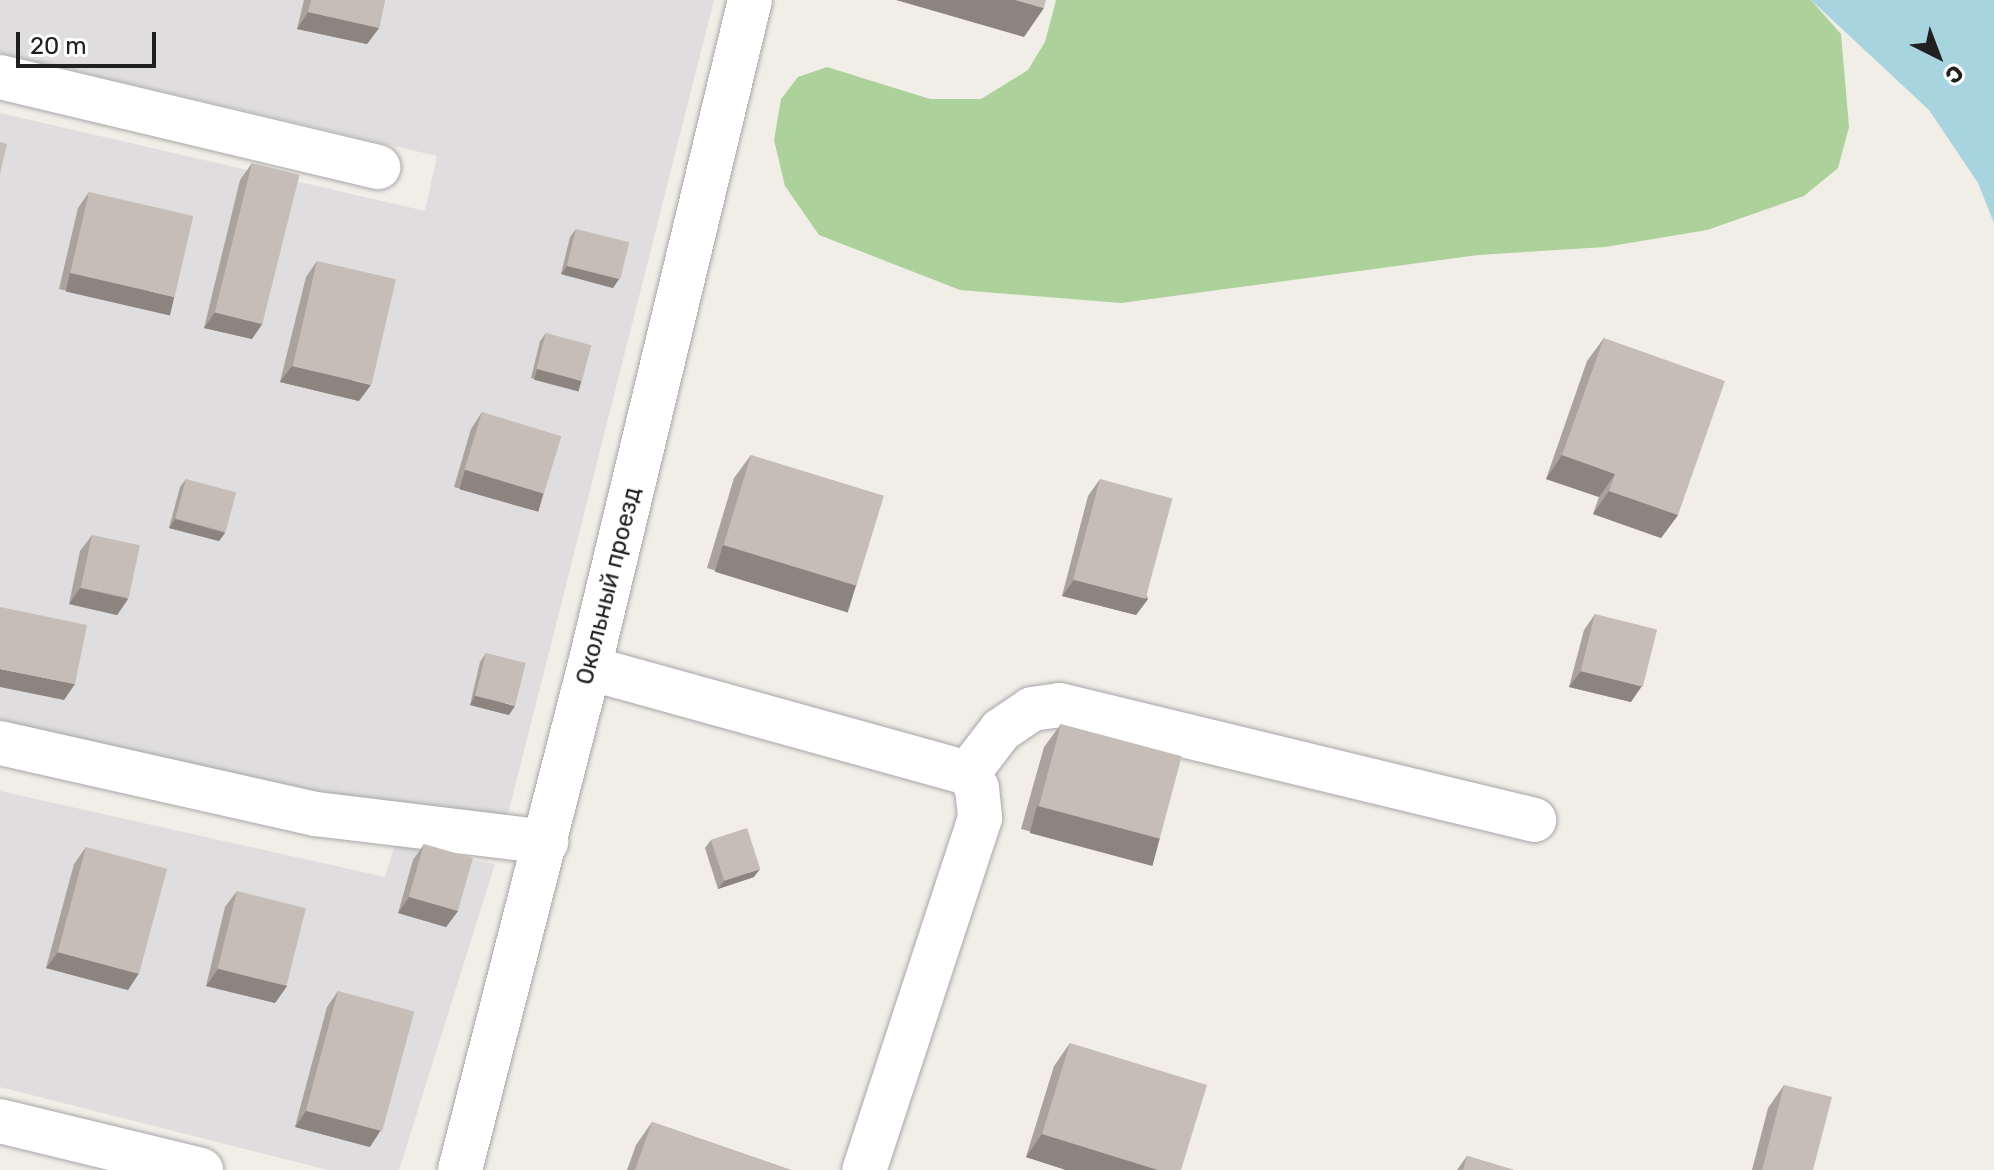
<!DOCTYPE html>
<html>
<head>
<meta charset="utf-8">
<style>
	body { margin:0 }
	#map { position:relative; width:1994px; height:1170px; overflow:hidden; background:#f1ede7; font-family:Rubik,sans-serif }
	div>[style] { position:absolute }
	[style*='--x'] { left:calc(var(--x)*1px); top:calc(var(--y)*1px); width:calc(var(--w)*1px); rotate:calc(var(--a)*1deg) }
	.residential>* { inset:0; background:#dfdddd }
	.forest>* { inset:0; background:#acd19b }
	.water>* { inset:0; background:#a7d4df }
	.roads { filter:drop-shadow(0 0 2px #a7a7a7) drop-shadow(0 0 2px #a7a7a7) }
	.minor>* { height:44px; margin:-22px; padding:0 22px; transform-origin:22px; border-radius:22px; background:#fff }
	.wall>* { inset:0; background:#aaa39d }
	.shaded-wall>* { inset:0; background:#8b847f; transform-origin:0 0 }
	.building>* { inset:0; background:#c6bdb6; transform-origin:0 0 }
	span { translate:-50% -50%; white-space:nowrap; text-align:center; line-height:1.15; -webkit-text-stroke:6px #fff; paint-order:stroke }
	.street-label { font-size:24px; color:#202020 }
	.north { position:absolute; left:1898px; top:16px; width:80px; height:80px; -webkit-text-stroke:6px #fff; paint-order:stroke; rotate:138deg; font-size:22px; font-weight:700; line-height:32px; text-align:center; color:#202020 }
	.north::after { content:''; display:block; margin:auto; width:28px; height:36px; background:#202020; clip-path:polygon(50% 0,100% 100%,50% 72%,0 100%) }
	.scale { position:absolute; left:16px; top:32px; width:140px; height:36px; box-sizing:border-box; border:4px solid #202020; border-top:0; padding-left:10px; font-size:24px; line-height:28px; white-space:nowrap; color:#202020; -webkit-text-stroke:6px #fff; paint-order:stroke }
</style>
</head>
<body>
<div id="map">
	<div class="residential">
		<div style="clip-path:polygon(0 0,714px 0,506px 822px,293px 790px,0 723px,0 113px,425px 211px,437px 156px,0 53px)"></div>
		<div style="clip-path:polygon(0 791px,385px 877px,395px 845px,495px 864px,399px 1170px,328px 1170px,0 1087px)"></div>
	</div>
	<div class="forest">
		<div style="clip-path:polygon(1056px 0,1811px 0,1841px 34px,1849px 127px,1838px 168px,1804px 196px,1707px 230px,1605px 247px,1478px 255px,1121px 303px,960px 290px,819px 235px,785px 186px,774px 140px,781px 99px,798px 77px,827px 67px,930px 99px,981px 99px,1028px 70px,1045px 42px)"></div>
	</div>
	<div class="water">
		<div style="clip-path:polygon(1811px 0,1994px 0,1994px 223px,1978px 183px,1929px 110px)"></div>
	</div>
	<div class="roads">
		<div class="minor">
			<div style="--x:0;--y:77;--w:389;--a:13.4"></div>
			<div style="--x:589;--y:668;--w:393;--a:15.5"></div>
			<div style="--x:968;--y:773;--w:17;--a:59"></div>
			<div style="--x:977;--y:788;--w:30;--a:84"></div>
			<div style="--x:980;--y:818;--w:371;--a:108.2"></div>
			<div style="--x:0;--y:743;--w:324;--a:12.7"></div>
			<div style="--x:316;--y:814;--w:232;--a:6.9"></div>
			<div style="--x:968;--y:773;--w:54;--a:-52.5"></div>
			<div style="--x:1001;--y:730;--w:37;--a:-34"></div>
			<div style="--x:1032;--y:709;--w:27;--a:-8"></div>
			<div style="--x:1059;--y:705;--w:489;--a:13.6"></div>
			<div style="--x:0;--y:1121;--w:207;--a:13.7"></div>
			<div style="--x:460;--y:1170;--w:518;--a:-75.59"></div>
			<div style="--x:589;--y:668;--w:687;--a:-76.45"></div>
		</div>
	</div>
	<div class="wall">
		<div style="clip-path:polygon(304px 0,385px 0,379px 28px,367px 44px,297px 29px)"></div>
		<div style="clip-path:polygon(252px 163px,252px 339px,204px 328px,240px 180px)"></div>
		<div style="clip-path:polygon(89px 192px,163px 313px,59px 289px,78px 208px)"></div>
		<div style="clip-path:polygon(576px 229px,619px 279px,613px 288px,561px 274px,570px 237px)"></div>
		<div style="clip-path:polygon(317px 261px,359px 401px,280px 382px,306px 277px)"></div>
		<div style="clip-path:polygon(546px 333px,581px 381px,575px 390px,531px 378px,540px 341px)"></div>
		<div style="clip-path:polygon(1604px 338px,1678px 515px,1661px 538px,1593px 514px,1599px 497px,1546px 479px,1587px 361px)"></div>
		<div style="clip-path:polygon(482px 412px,533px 510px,454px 487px,471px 429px)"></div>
		<div style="clip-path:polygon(751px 455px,856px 586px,840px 609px,707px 568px,734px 478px)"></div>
		<div style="clip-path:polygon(186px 479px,225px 533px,219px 541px,169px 528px,180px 487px)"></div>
		<div style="clip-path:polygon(1100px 479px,1148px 599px,1136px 615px,1062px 596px,1088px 496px)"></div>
		<div style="clip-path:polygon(92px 535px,128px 599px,117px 615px,69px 604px,80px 551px)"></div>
		<div style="clip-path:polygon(1595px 614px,1631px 702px,1569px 687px,1584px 630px)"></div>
		<div style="clip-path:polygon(486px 653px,509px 715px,470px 705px,480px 662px)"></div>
		<div style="clip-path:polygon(1061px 724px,1160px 839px,1144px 862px,1021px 829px,1044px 747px)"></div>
		<div style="clip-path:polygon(711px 840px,754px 877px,718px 889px,705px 848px)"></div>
		<div style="clip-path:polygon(424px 844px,458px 911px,446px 927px,398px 913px,413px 860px)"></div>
		<div style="clip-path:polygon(86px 847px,139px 973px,128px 990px,46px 968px,74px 864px)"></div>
		<div style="clip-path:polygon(237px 891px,287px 986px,275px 1003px,206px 986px,225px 907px)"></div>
		<div style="clip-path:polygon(338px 991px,370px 1147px,295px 1127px,327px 1007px)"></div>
		<div style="clip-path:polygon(1070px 1043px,1181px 1170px,1066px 1170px,1026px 1157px,1054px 1066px)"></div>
		<div style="clip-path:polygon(1784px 1085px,1813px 1170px,1752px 1170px,1768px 1108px)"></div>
		<div style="clip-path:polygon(652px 1122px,791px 1170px,627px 1170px,636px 1145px)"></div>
		<div style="clip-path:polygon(1467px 1156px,1514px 1170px,1457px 1170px)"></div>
	</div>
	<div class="shaded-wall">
		<div style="clip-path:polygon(896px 0,1016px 0,1044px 8px,1024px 37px)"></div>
		<div style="clip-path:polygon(308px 12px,379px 28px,367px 44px,297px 29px)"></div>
		<div style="clip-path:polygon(567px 266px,619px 279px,613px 288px,561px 274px)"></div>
		<div style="left:70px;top:273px;width:107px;height:19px;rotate:13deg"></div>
		<div style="clip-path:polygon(215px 312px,263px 323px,252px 339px,204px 328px)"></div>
		<div style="clip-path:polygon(292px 366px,371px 385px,359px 401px,280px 382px)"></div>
		<div style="left:537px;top:369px;width:46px;height:11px;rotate:15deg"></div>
		<div style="clip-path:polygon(1562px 455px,1615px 474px,1599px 497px,1546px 479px)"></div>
		<div style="left:465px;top:470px;width:82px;height:20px;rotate:16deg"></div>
		<div style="clip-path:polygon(1609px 491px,1678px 515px,1661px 538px,1593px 514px)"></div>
		<div style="clip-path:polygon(175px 519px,225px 533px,219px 541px,169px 528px)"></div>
		<div style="left:723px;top:545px;width:139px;height:28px;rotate:17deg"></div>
		<div style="clip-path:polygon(1074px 580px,1148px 599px,1136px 615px,1062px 596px)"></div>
		<div style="clip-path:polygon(80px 588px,128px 599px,117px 615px,69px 604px)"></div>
		<div style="clip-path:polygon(0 669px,75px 684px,64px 700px,0 687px)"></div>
		<div style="clip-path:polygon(1581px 671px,1642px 686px,1631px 702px,1569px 687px)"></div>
		<div style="clip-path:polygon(475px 696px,515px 706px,509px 715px,470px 705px)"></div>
		<div style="left:1037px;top:806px;width:127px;height:28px;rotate:15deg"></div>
		<div style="clip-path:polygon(760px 869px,754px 877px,718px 889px,724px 881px)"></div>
		<div style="clip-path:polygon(409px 897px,458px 911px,446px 927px,398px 913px)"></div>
		<div style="clip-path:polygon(58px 952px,139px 973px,128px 990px,46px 968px)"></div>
		<div style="clip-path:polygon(218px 969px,287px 986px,275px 1003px,206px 986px)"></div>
		<div style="clip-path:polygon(306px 1111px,381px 1130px,370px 1147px,295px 1127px)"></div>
		<div style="clip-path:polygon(1042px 1134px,1158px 1170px,1066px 1170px,1026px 1157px)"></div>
	</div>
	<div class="building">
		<div style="clip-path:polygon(311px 0,385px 0,379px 28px,308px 12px)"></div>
		<div style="clip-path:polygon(1016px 0,1046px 0,1044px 8px)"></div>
		<div style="clip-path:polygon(0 142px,7px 144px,0 174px)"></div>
		<div style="left:252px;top:163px;width:49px;height:154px;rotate:14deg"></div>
		<div style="left:89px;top:192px;width:107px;height:83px;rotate:13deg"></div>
		<div style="left:576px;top:229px;width:55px;height:38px;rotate:14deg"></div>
		<div style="left:317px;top:261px;width:81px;height:108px;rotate:13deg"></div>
		<div style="left:546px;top:333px;width:47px;height:37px;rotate:15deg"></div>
		<div style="clip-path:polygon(1604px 338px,1725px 381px,1678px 515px,1609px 491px,1615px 474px,1562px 455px)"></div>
		<div style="left:482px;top:412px;width:83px;height:60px;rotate:17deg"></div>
		<div style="left:751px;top:455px;width:139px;height:94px;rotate:17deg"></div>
		<div style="left:186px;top:479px;width:52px;height:41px;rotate:15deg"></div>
		<div style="left:1100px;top:479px;width:75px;height:104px;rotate:15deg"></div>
		<div style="left:92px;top:535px;width:49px;height:54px;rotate:12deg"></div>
		<div style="clip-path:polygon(0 607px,87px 625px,75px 684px,0 669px)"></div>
		<div style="left:1595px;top:614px;width:64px;height:59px;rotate:14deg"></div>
		<div style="left:486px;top:653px;width:41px;height:44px;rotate:14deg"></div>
		<div style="left:1061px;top:724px;width:125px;height:85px;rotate:15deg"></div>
		<div style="left:747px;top:828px;width:43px;height:38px;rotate:72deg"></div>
		<div style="left:424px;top:844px;width:51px;height:55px;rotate:16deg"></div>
		<div style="left:86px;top:847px;width:84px;height:109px;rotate:15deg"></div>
		<div style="left:237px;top:891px;width:71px;height:80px;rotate:14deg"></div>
		<div style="left:338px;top:991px;width:79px;height:124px;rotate:15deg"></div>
		<div style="clip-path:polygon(1070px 1043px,1207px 1085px,1181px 1170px,1158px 1170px,1042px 1134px)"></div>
		<div style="clip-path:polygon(1784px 1085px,1832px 1097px,1813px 1170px,1762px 1170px)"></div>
		<div style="clip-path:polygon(652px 1122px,791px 1170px,635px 1170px)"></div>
		<div style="clip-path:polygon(1467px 1156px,1514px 1170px,1463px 1170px)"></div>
	</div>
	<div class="street-label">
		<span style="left:609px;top:586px;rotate:-76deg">Окольный проезд</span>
	</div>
	<div class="north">С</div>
	<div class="scale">20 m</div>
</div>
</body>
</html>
